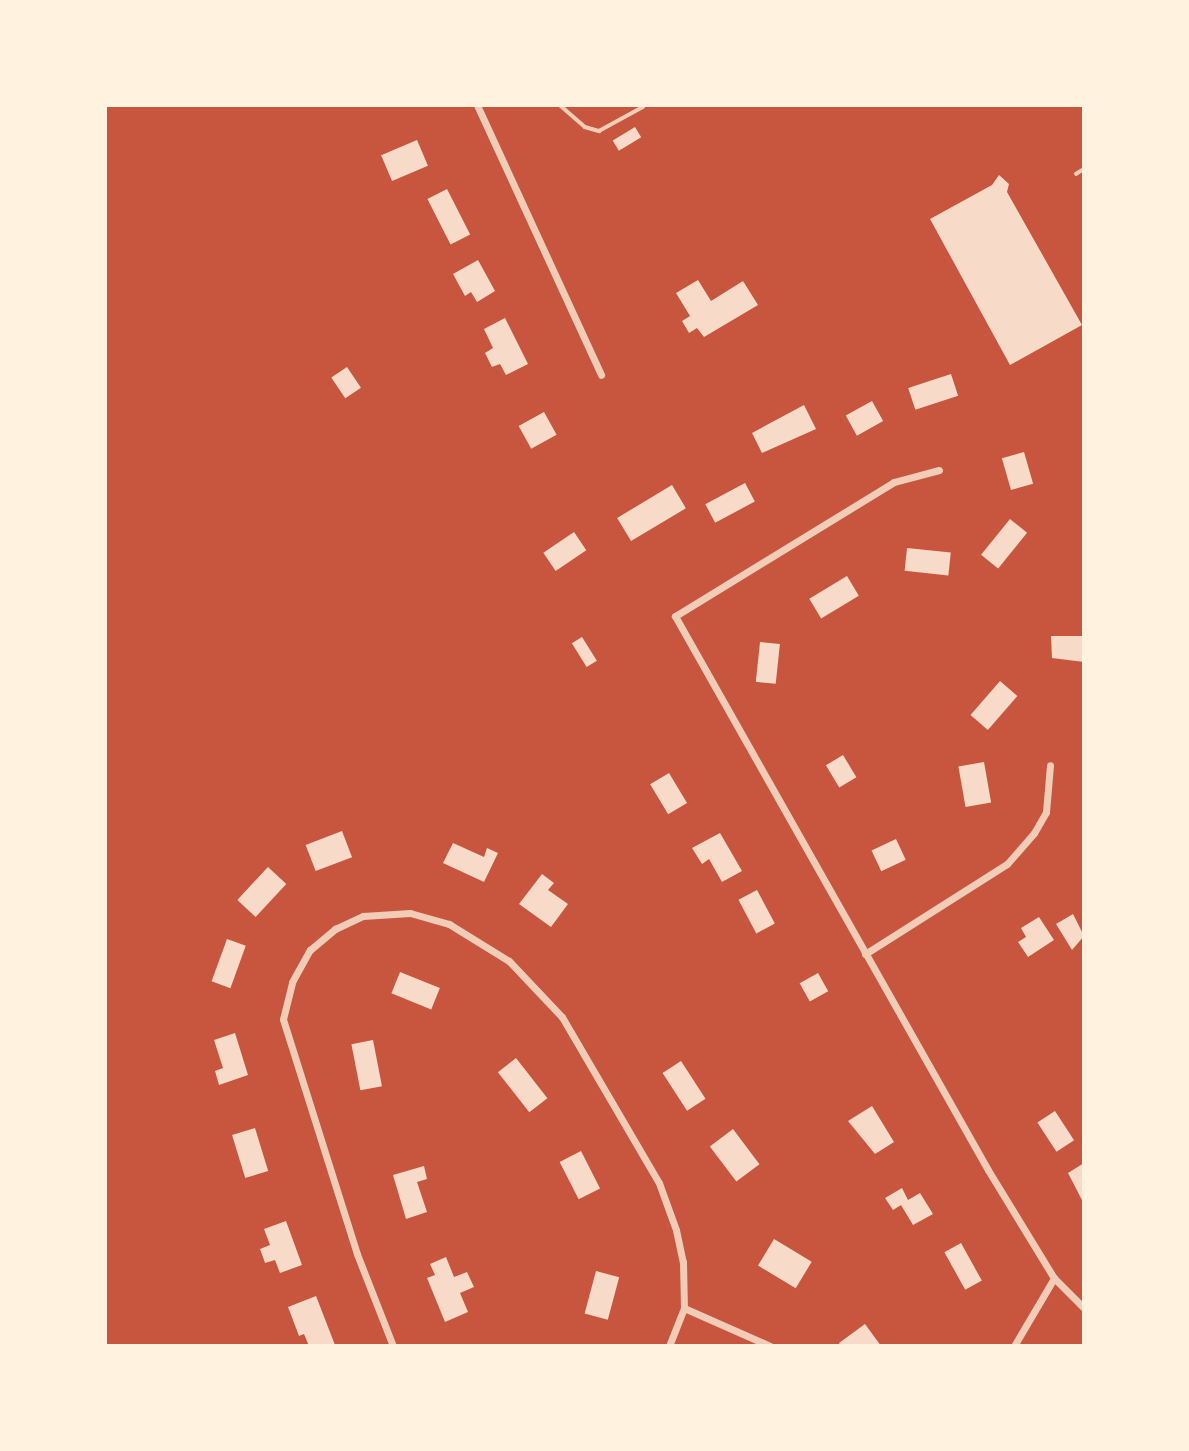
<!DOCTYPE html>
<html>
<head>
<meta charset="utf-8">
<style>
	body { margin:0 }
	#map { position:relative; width:1189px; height:1451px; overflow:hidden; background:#c8553d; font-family:"Nunito Sans",sans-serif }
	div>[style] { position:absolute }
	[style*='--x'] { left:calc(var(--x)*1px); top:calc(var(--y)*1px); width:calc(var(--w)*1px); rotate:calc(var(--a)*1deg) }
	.building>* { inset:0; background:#f7dbc8; transform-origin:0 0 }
	.service>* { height:3.5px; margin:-1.75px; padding:0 1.75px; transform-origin:1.75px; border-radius:1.75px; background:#f1ccb7 }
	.minor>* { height:7px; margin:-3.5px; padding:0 3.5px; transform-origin:3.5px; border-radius:3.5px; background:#f1ccb7 }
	span { translate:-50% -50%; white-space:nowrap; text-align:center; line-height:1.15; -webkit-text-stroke:6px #fff3e0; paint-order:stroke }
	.frame { position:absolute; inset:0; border:107px solid #fff3e0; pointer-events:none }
</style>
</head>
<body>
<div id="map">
	<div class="building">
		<div style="left:635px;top:127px;width:12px;height:26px;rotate:59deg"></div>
		<div style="left:417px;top:140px;width:28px;height:39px;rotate:67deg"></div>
		<div style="clip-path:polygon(999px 175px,1009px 184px,1007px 192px,1082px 325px,1010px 365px,930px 219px,992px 185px)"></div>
		<div style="left:447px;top:189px;width:51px;height:22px;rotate:63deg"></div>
		<div style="clip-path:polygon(478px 260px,495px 291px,477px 302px,471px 292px,465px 296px,453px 274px)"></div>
		<div style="clip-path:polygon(698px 280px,711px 301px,743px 281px,758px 305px,704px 337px,697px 328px,689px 333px,682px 321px,690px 316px,676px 293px)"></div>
		<div style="clip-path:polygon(505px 318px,528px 364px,506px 375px,500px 364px,492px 367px,485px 353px,493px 348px,484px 329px)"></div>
		<div style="left:347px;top:367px;width:25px;height:19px;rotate:56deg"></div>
		<div style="left:951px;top:374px;width:23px;height:45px;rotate:72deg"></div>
		<div style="left:872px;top:401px;width:23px;height:30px;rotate:61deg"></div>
		<div style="clip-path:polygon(804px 405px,816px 429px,762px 453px,752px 433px)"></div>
		<div style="left:544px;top:412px;width:26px;height:29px;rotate:61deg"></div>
		<div style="left:1024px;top:452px;width:33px;height:23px;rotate:74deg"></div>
		<div style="left:745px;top:483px;width:21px;height:45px;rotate:62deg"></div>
		<div style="left:672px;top:485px;width:27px;height:64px;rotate:59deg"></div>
		<div style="left:1010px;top:519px;width:22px;height:46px;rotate:39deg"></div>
		<div style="left:574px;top:532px;width:22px;height:37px;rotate:56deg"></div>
		<div style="left:907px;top:548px;width:44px;height:23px;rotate:6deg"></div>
		<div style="left:847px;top:576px;width:23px;height:44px;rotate:59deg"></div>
		<div style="clip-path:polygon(1051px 636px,1084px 636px,1084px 662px,1052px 658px)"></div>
		<div style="left:582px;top:637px;width:28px;height:12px;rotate:58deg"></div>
		<div style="left:760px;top:642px;width:20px;height:40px;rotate:6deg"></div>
		<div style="left:1000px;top:681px;width:23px;height:45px;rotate:41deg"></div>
		<div style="left:843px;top:755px;width:26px;height:20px;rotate:59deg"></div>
		<div style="left:984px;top:762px;width:41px;height:26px;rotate:80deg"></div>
		<div style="left:669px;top:773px;width:35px;height:22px;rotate:59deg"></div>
		<div style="left:342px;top:831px;width:28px;height:39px;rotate:69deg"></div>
		<div style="clip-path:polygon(720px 833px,742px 871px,722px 882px,709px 859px,702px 864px,692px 848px)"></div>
		<div style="left:896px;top:839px;width:23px;height:27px;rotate:65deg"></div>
		<div style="clip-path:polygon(453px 843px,484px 857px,487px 848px,498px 853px,484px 882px,443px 863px)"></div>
		<div style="left:268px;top:867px;width:25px;height:45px;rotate:43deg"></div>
		<div style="clip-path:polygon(542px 874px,554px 883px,548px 890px,568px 904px,551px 927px,519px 904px)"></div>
		<div style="left:757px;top:890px;width:38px;height:21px;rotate:62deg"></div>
		<div style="clip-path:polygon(1073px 914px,1084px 936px,1072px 950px,1056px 924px)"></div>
		<div style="clip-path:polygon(1039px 917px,1054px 940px,1028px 957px,1018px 942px,1026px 937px,1021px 928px)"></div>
		<div style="left:227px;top:939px;width:20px;height:45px;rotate:20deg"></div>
		<div style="left:400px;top:972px;width:43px;height:23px;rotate:22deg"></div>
		<div style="left:818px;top:973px;width:21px;height:21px;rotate:61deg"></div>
		<div style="clip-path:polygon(235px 1033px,248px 1075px,219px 1085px,215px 1071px,223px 1068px,214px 1040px)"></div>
		<div style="left:373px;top:1040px;width:47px;height:22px;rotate:79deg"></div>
		<div style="left:516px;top:1058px;width:51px;height:23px;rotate:52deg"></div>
		<div style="left:681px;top:1061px;width:45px;height:22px;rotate:57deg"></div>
		<div style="clip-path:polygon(872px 1106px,894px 1142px,875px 1154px,848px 1121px)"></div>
		<div style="left:1055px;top:1111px;width:35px;height:21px;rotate:57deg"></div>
		<div style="left:255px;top:1128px;width:45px;height:24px;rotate:73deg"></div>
		<div style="left:733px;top:1129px;width:44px;height:29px;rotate:53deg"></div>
		<div style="left:581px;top:1151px;width:42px;height:24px;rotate:63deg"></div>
		<div style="clip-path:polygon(1084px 1163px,1084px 1204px,1068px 1173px)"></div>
		<div style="clip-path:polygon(424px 1166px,427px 1179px,417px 1182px,427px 1212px,406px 1219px,393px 1175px)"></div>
		<div style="clip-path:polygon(902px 1188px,908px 1200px,920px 1193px,933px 1214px,913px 1225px,901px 1205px,893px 1210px,885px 1198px)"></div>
		<div style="clip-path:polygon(286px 1221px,302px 1265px,280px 1273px,275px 1260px,265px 1263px,260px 1249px,270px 1245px,264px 1229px)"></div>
		<div style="left:774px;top:1239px;width:44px;height:31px;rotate:31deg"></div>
		<div style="left:961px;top:1243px;width:43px;height:19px;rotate:61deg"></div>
		<div style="clip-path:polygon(446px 1257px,454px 1277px,467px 1272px,474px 1287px,460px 1293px,468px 1312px,445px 1322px,427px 1278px,435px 1275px,430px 1264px)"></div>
		<div style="left:596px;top:1271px;width:24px;height:44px;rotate:15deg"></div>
		<div style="clip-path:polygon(316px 1296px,335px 1345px,332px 1346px,309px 1346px,304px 1334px,299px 1336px,288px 1307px)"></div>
		<div style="clip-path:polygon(865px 1324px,881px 1346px,841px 1346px,839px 1343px)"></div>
	</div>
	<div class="service">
		<div style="--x:560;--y:105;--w:33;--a:41"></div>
		<div style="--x:585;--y:127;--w:15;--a:16"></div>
		<div style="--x:599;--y:131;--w:50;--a:-28.6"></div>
		<div style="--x:1076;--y:174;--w:9;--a:-32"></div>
	</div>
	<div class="minor">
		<div style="--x:477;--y:105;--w:297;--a:65.3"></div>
		<div style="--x:939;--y:470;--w:47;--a:165.1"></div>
		<div style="--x:894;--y:482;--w:257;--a:148.5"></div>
		<div style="--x:675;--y:616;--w:636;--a:60.53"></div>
		<div style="--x:988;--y:1170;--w:127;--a:58.6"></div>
		<div style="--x:1054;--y:1278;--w:42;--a:45"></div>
		<div style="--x:865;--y:954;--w:168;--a:-32.4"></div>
		<div style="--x:1007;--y:864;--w:41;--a:-48.9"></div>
		<div style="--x:1034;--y:833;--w:24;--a:-60"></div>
		<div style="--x:1046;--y:812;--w:47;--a:-85.1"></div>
		<div style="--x:684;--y:1308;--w:94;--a:23.8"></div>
		<div style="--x:393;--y:1346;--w:99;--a:-111.4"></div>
		<div style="--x:357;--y:1254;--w:246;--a:-107.5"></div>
		<div style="--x:283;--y:1019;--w:38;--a:-76"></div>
		<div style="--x:292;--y:982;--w:37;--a:-61"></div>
		<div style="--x:310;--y:950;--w:33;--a:-40"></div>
		<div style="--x:335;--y:929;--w:31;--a:-25"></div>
		<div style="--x:363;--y:916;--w:47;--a:-3.7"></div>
		<div style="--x:410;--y:913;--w:41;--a:15.8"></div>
		<div style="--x:449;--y:924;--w:70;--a:31.7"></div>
		<div style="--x:509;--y:961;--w:77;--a:46.6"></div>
		<div style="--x:562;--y:1017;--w:192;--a:59.7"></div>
		<div style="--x:659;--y:1183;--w:50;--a:70.1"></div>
		<div style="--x:676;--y:1230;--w:33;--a:78"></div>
		<div style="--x:683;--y:1262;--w:46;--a:88.8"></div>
		<div style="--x:684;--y:1308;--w:41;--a:111.5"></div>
		<div style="--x:1014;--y:1346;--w:79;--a:-59.5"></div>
	</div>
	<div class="frame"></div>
</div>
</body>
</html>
